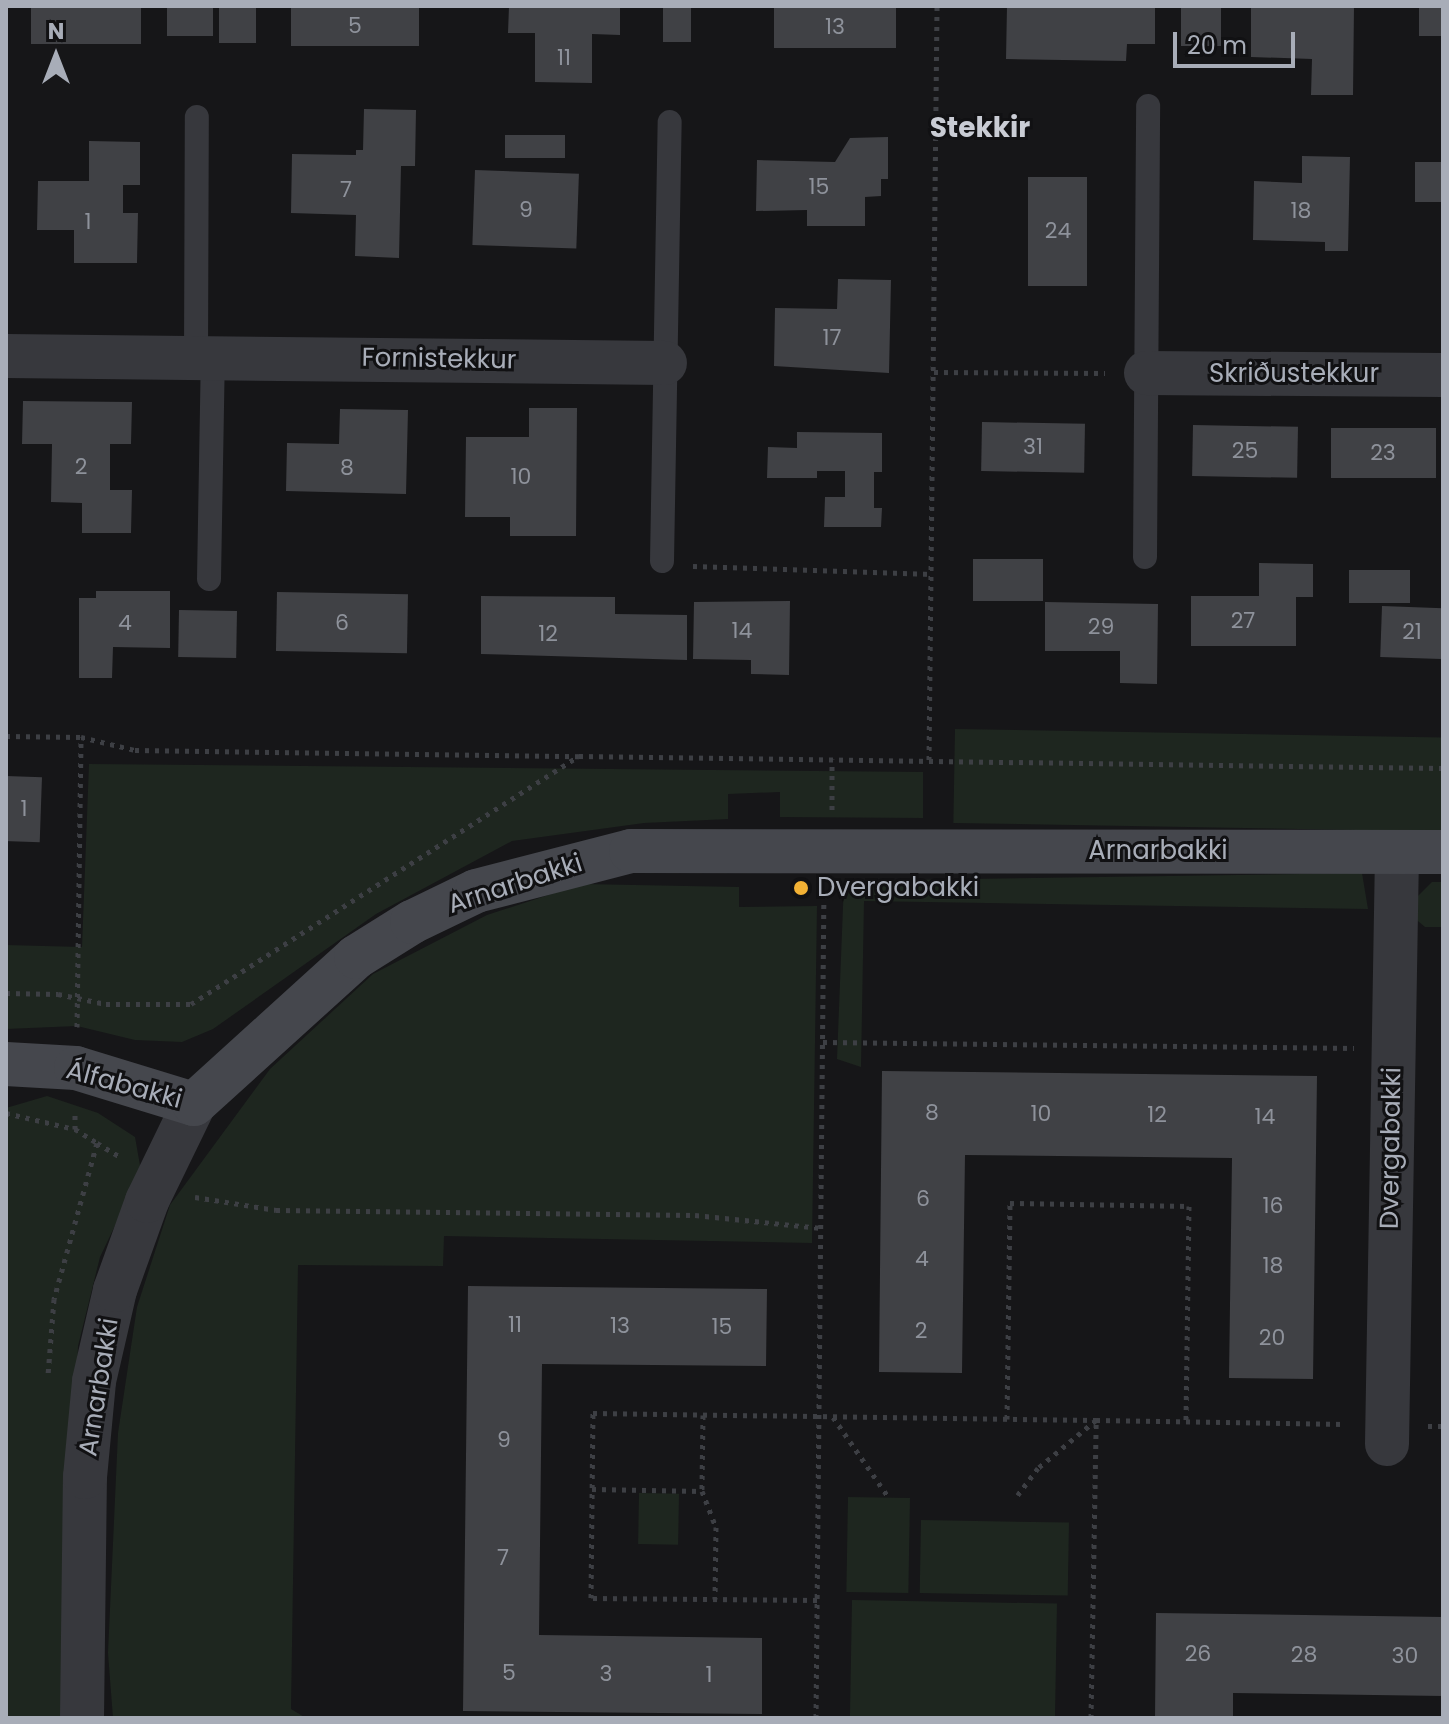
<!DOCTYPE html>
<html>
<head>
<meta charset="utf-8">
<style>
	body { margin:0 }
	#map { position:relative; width:1449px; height:1724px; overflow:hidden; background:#161618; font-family:Poppins,sans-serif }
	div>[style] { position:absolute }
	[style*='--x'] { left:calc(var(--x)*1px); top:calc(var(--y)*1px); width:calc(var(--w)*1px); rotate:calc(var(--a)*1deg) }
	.green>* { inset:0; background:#1e261f; transform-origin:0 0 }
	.building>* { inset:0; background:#404145; transform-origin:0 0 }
	.path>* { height:5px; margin-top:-2.5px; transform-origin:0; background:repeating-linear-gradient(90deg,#3d3f44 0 4px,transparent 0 10px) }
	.lane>* { height:24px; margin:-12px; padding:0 12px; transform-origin:12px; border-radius:12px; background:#37383d }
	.street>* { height:44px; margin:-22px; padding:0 22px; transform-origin:22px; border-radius:22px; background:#37383d }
	.secondary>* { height:44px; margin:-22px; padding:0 22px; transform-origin:22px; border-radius:22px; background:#45474d }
	.dots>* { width:22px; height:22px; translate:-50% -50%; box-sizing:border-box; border:4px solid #111113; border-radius:50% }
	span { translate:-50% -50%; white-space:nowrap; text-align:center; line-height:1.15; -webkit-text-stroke:6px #111113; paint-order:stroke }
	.number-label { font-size:22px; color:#8e929b }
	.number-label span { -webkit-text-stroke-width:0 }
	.street-label { font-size:26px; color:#a8adb8 }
	.poi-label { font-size:26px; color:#a8adb8 }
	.left { translate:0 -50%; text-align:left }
	.neighbourhood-label { font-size:28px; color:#c9ccd4; font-weight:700 }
	.frame { position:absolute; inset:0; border:8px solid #a8adb8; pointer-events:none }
	.north { position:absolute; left:16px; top:16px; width:80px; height:80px; -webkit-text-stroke:6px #111113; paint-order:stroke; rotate:0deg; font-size:22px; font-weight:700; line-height:32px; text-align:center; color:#a8adb8 }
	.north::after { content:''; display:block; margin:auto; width:28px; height:36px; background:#a8adb8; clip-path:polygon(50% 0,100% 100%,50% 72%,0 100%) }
	.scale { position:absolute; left:1173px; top:32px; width:122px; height:36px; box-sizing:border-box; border:4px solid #a8adb8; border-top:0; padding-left:10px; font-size:24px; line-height:28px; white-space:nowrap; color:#a8adb8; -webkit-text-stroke:6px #111113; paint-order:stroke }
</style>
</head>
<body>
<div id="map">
	<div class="green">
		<div style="left:955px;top:729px;width:488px;height:94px;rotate:1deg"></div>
		<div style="clip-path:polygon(89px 764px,923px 772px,923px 818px,780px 817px,780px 792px,728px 794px,728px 819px,644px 823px,512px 841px,376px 914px,213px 1029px,182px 1042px,135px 1040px,77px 1026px,6px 1029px,6px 945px,82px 947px)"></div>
		<div style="clip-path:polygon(1362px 873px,1368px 909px,864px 901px,861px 1067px,837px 1059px,844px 881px)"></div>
		<div style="clip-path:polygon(1432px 882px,1443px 882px,1441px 927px,1425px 927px,1412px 916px,1416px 898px)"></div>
		<div style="clip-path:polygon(582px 884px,739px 887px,739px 907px,817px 906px,812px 1243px,444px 1236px,443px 1266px,298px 1265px,291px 1709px,306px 1718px,113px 1718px,108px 1653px,118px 1433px,137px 1307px,170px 1205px,270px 1069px,373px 974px,487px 915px)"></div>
		<div style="clip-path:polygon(47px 1096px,98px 1113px,135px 1137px,141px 1171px,100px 1257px,78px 1346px,64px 1718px,6px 1718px,6px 1108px)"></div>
		<div style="left:639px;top:1493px;width:40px;height:51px;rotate:1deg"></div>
		<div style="left:848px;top:1497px;width:62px;height:95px;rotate:1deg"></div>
		<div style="left:921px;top:1520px;width:148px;height:73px;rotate:1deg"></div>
		<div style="left:852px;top:1600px;width:205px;height:118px;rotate:1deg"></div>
	</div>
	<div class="building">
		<div style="left:31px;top:6px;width:110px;height:38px"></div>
		<div style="left:167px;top:6px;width:46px;height:30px"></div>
		<div style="left:219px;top:6px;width:37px;height:37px"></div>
		<div style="left:291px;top:6px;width:128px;height:40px"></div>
		<div style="clip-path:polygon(509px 6px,620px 6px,620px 35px,592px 34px,592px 83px,535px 82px,535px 33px,508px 33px)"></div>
		<div style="left:663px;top:6px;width:28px;height:36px"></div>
		<div style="left:774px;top:6px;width:122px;height:42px"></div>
		<div style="clip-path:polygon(1007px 6px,1155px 6px,1155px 44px,1127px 44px,1126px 61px,1006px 59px)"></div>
		<div style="left:1181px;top:6px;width:40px;height:40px"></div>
		<div style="clip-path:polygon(1251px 6px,1354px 6px,1353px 95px,1311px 95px,1312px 59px,1251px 57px)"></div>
		<div style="left:1419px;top:6px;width:24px;height:30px"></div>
		<div style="clip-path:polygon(364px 109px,416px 110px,415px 166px,401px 166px,399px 258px,355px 256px,356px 215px,291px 213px,292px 154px,356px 155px,356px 150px,363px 150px)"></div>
		<div style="left:505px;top:135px;width:60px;height:23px"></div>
		<div style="clip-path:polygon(888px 137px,888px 179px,881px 179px,881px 196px,865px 197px,865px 226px,807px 226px,807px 210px,756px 211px,757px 160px,835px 162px,850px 138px)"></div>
		<div style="clip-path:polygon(89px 141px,140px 142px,140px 185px,123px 185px,123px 213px,138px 213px,137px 263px,74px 263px,74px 230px,37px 230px,38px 181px,89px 181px)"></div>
		<div style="clip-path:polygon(1302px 156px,1350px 157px,1348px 251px,1325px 251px,1325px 242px,1253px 240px,1254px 181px,1302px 183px)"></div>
		<div style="left:1415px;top:162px;width:28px;height:40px"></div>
		<div style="left:475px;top:170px;width:104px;height:75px;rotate:2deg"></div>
		<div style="left:1028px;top:177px;width:59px;height:109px"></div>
		<div style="clip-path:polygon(838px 279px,891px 280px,889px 373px,774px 366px,775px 308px,837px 309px)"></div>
		<div style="clip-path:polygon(23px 401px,132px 402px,131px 444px,110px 444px,110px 490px,132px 490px,131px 533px,82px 533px,82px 503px,51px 502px,52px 444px,22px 444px)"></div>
		<div style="clip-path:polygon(529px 408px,577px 408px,576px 536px,510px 536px,510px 517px,465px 517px,466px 437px,529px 437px)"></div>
		<div style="clip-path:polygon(340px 409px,408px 410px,406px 494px,286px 491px,287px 443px,339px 444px)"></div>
		<div style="left:982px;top:422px;width:103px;height:49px;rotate:1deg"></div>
		<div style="left:1193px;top:425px;width:105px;height:51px;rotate:1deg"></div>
		<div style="left:1331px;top:428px;width:105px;height:50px"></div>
		<div style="clip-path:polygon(797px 432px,882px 433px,882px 472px,874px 472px,874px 508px,882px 508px,881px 527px,824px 527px,825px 497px,845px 497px,845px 471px,817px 471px,817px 478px,767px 478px,768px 447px,797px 448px)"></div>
		<div style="left:973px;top:559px;width:70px;height:42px"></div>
		<div style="clip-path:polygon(1259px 563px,1313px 564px,1313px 597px,1296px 597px,1296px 646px,1191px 646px,1191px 596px,1259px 596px)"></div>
		<div style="left:1349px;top:570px;width:61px;height:33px"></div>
		<div style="clip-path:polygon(96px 591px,170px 591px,170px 648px,113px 647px,112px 678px,79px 678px,79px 598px,96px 598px)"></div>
		<div style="left:277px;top:592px;width:131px;height:59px;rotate:1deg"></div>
		<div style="clip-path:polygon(481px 596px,615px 597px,615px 614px,687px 615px,687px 660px,481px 654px)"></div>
		<div style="clip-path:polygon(790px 601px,789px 675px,751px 674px,751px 660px,693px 659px,694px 602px)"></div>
		<div style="clip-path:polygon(1045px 602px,1158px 604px,1157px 684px,1120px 683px,1120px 651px,1045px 651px)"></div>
		<div style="left:1382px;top:606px;width:61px;height:51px;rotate:2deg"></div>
		<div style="left:179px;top:610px;width:58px;height:47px;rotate:1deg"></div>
		<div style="left:6px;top:776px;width:36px;height:65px;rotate:2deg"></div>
		<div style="clip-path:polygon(882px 1071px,1317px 1076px,1313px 1379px,1229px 1378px,1232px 1158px,965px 1155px,962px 1373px,879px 1372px)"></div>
		<div style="clip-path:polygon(468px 1286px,767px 1289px,766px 1366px,542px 1364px,539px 1635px,762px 1638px,762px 1714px,463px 1711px)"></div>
		<div style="clip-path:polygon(1156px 1613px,1443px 1617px,1443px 1696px,1233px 1693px,1233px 1718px,1155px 1718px)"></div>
	</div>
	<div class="path">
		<div style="--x:934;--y:372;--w:171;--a:0.3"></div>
		<div style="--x:693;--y:566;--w:239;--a:1.9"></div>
		<div style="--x:6;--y:736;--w:75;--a:0.8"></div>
		<div style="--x:81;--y:737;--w:56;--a:13.5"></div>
		<div style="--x:135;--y:750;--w:444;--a:0.8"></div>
		<div style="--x:929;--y:760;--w:754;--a:-89.39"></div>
		<div style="--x:832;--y:810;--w:51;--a:-90"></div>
		<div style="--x:6;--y:993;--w:52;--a:1.1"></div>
		<div style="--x:58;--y:994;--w:49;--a:11.8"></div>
		<div style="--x:106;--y:1004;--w:85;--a:0"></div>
		<div style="--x:191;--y:1004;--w:460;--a:-32.6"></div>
		<div style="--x:579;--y:756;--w:864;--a:0.8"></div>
		<div style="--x:77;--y:1027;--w:290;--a:-89.2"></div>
		<div style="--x:823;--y:1042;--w:531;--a:0.65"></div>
		<div style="--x:6;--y:1113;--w:71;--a:13.1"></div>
		<div style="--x:75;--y:1129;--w:26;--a:32"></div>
		<div style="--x:97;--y:1143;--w:162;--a:105.4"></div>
		<div style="--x:54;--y:1299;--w:76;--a:94.5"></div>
		<div style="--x:75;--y:1129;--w:19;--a:-90"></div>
		<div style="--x:97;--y:1143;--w:27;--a:31"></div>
		<div style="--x:195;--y:1197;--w:82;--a:9.1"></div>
		<div style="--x:276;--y:1210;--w:419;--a:0.7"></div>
		<div style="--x:695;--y:1215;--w:127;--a:5.9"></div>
		<div style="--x:703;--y:1415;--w:76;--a:90.8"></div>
		<div style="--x:702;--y:1491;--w:39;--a:69"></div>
		<div style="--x:716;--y:1527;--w:72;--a:90.8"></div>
		<div style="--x:833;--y:1417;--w:95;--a:55.3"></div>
		<div style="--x:1007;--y:1419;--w:216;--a:-89.2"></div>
		<div style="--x:1010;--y:1203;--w:179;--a:1"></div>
		<div style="--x:1189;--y:1206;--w:215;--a:90.8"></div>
		<div style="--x:1428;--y:1426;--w:15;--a:0"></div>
		<div style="--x:592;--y:1489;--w:110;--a:1"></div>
		<div style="--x:817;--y:1600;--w:226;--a:-179.5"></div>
		<div style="--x:591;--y:1598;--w:185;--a:-89.4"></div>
		<div style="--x:593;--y:1413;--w:503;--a:0.8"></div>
		<div style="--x:1096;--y:1420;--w:75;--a:140.4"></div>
		<div style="--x:1038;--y:1468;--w:34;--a:127"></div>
		<div style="--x:816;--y:1718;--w:826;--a:-89.45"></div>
		<div style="--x:1091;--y:1718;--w:298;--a:-89"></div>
		<div style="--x:1096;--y:1420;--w:248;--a:0.9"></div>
	</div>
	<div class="lane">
		<div style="--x:196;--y:356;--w:239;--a:-89.8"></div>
		<div style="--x:1145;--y:557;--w:451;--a:-89.6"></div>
		<div style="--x:662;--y:561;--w:439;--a:-89"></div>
		<div style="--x:209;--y:579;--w:223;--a:-89"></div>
	</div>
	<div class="street">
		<div style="--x:6;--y:356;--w:659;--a:0.61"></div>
		<div style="--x:1146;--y:373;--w:297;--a:0.4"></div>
		<div style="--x:1387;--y:1444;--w:592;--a:-89.03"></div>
		<div style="--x:82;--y:1718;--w:241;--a:-89.3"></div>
		<div style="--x:85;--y:1477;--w:96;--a:-84.6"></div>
		<div style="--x:94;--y:1381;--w:93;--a:-77"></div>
		<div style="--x:115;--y:1290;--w:95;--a:-70.2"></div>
		<div style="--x:147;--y:1201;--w:108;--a:-64.1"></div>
	</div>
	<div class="secondary">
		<div style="--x:6;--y:1064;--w:70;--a:3.3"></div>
		<div style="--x:76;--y:1068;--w:123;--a:17"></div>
		<div style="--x:194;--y:1104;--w:219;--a:-42.2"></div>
		<div style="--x:356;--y:957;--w:66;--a:-32"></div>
		<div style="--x:412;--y:922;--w:71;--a:-25.8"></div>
		<div style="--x:476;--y:891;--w:160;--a:-14.5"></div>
		<div style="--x:631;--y:851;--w:812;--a:0.07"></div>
	</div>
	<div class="dots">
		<div style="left:801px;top:888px;background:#f2b134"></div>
	</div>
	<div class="number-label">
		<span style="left:355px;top:26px">5</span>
		<span style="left:835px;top:27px">13</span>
		<span style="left:564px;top:58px">11</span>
		<span style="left:819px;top:187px">15</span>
		<span style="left:346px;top:190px">7</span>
		<span style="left:526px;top:210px">9</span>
		<span style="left:1301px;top:211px">18</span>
		<span style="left:88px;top:222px">1</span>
		<span style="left:1058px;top:231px">24</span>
		<span style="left:832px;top:338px">17</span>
		<span style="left:1033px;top:447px">31</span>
		<span style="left:1245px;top:451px">25</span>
		<span style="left:1383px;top:453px">23</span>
		<span style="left:81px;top:467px">2</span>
		<span style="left:347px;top:468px">8</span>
		<span style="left:521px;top:477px">10</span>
		<span style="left:1243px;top:621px">27</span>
		<span style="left:125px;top:623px">4</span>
		<span style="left:342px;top:623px">6</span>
		<span style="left:1101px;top:627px">29</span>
		<span style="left:742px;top:631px">14</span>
		<span style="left:1412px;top:632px">21</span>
		<span style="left:548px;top:634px">12</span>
		<span style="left:24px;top:809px">1</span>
		<span style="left:932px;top:1113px">8</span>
		<span style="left:1041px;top:1114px">10</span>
		<span style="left:1157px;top:1115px">12</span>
		<span style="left:1265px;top:1117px">14</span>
		<span style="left:923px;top:1199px">6</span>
		<span style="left:1273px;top:1206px">16</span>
		<span style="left:922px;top:1259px">4</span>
		<span style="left:1273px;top:1266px">18</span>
		<span style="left:515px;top:1325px">11</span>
		<span style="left:620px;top:1326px">13</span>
		<span style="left:722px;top:1327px">15</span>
		<span style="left:921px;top:1331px">2</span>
		<span style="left:1272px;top:1338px">20</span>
		<span style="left:504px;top:1440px">9</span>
		<span style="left:503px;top:1558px">7</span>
		<span style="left:1198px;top:1654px">26</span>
		<span style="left:1304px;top:1655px">28</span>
		<span style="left:1405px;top:1656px">30</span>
		<span style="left:509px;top:1673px">5</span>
		<span style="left:606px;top:1674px">3</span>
		<span style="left:709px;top:1675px">1</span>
	</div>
	<div class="street-label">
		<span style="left:439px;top:359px;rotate:1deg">Fornistekkur</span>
		<span style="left:1294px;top:374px">Skriðustekkur</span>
		<span style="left:1158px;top:851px">Arnarbakki</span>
		<span style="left:515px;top:884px;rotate:-18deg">Arnarbakki</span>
		<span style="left:124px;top:1085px;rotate:15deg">Álfabakki</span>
		<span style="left:1391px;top:1148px;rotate:-89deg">Dvergabakki</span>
		<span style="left:99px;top:1387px;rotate:-81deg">Arnarbakki</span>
	</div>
	<div class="poi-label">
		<span class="left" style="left:817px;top:888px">Dvergabakki</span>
	</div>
	<div class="neighbourhood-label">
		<span style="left:980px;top:128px">Stekkir</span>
	</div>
	<div class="frame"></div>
	<div class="north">N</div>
	<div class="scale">20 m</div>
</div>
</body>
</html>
